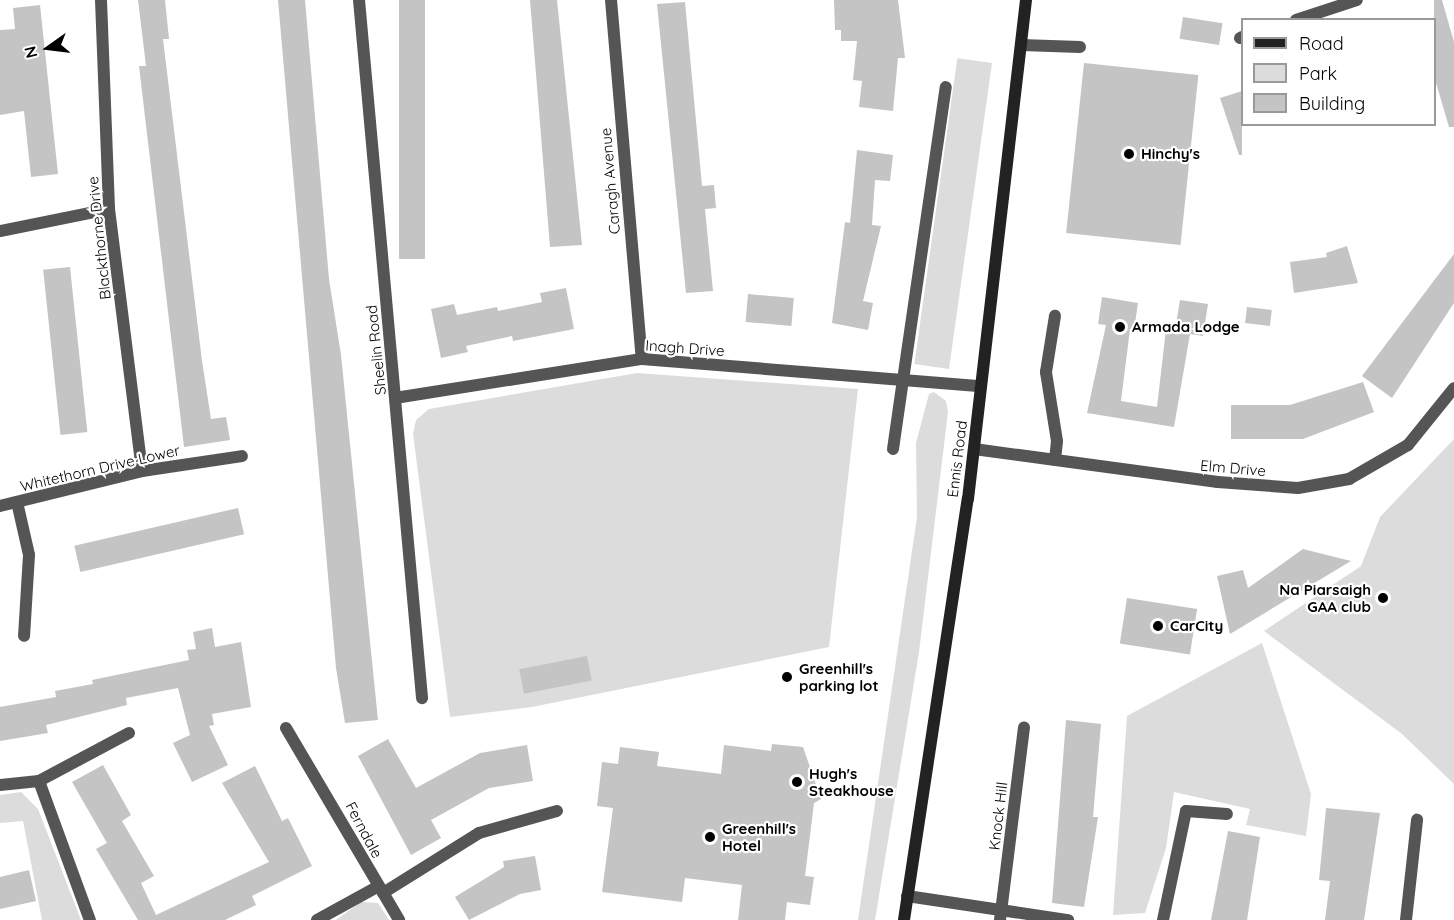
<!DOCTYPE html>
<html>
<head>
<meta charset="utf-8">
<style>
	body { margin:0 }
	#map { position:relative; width:1454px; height:920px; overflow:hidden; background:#fff; font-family:Quicksand,sans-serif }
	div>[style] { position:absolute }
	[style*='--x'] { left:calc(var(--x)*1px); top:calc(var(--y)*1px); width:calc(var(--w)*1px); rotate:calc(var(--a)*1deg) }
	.green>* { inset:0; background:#dcdcdc; transform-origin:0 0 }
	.building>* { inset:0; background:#c4c4c4; transform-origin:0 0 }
	.lane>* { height:12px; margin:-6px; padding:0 6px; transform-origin:6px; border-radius:6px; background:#555 }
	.street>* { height:12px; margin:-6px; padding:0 6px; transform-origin:6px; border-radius:6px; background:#555 }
	.secondary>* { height:12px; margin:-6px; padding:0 6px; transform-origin:6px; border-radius:6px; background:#222 }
	.dots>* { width:16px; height:16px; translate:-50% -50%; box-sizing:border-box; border:3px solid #fff; border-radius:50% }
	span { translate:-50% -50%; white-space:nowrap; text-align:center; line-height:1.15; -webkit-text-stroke:4.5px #fff; paint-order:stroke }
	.poi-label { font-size:15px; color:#000; font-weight:700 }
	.left { translate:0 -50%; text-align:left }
	.right { translate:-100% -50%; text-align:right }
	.street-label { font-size:15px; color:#000 }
	.legend { position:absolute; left:1241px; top:18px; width:195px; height:108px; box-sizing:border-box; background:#fff; border:2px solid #999; margin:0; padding:8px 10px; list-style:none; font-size:18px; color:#000 }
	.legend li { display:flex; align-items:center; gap:12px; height:30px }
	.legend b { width:30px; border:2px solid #999 }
	.north { position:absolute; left:18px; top:18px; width:60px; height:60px; -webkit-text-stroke:4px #fff; paint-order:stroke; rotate:256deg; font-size:16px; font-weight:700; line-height:24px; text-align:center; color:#000 }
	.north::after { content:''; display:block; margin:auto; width:21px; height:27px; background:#000; clip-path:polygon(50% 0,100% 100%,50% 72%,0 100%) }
</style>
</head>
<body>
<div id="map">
	<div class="green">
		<div style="left:992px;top:63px;width:309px;height:35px;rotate:98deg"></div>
		<div style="clip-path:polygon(637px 373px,858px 389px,829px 647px,532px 707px,450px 717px,413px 434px,416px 420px,429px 409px)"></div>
		<div style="clip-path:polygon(934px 392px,946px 401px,948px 412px,919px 652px,875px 920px,858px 920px,917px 517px,916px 443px,929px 394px)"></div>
		<div style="clip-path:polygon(1454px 439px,1454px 784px,1402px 734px,1264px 631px,1361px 566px,1380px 517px)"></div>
		<div style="clip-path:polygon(1262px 643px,1311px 794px,1306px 836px,1246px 825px,1250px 809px,1174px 792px,1166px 848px,1145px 913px,1113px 915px,1127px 716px)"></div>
		<div style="clip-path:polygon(21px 792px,38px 809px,81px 920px,42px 920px,23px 821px,0 823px,0 795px)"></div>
		<div style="clip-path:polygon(361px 902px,378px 903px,389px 920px,336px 920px)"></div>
	</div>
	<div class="building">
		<div style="clip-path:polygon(138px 0,165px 0,169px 39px,163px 39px,202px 361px,211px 419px,226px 417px,230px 440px,184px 447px,139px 66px,146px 66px)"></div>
		<div style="clip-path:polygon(278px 0,305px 0,329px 279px,341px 355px,378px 720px,345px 723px,336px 668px)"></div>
		<div style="left:399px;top:0;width:26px;height:259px"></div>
		<div style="clip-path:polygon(530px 0,557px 0,582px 245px,550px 247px)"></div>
		<div style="clip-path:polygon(834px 0,898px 0,905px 58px,898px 58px,893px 111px,859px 107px,862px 81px,853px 80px,857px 41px,841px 41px,841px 30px,835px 30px)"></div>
		<div style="clip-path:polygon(1434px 0,1442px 0,1454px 42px,1454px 127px,1449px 127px,1434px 76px)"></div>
		<div style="clip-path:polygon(685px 2px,702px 186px,714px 185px,716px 208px,705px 209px,713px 291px,686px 293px,657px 4px)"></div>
		<div style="clip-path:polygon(40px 5px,58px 174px,31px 177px,24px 111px,0 115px,0 30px,15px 29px,13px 8px)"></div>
		<div style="left:1183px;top:17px;width:40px;height:22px;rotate:9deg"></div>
		<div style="left:1084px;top:63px;width:115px;height:171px;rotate:6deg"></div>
		<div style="clip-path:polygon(1242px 91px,1242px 155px,1239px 155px,1220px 98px)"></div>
		<div style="clip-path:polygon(857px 150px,893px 155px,890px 181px,875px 180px,872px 225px,881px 226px,863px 301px,873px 303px,868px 330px,832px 323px,845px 222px,850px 223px)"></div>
		<div style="clip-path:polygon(1347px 246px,1358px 283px,1294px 293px,1290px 262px,1327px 257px,1326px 253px)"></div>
		<div style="clip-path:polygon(1454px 254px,1454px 303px,1392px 398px,1362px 376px)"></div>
		<div style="left:70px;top:267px;width:166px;height:27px;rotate:84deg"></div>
		<div style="clip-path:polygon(566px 288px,574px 329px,513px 341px,512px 336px,466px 346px,468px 352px,441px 358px,431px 309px,454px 304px,457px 315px,497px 307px,498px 311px,542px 302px,540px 293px)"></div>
		<div style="left:748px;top:294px;width:46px;height:28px;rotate:5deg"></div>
		<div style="clip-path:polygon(1102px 297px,1138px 303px,1134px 330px,1130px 329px,1121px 401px,1157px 407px,1166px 329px,1175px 330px,1180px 300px,1208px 304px,1203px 336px,1190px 334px,1174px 427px,1087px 413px,1106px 325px,1098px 324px)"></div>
		<div style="left:1247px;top:307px;width:25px;height:16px;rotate:7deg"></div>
		<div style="clip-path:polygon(1363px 382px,1374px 412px,1303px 439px,1231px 439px,1231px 405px,1290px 405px)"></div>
		<div style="left:238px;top:508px;width:27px;height:168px;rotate:77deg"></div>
		<div style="clip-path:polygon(1303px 549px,1351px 561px,1230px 634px,1217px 576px,1243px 570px,1248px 588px)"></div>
		<div style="left:1127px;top:598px;width:71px;height:46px;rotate:9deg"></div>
		<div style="clip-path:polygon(212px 628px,215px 647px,241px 642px,251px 707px,212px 714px,214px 725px,209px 726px,228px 765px,192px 782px,173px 743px,190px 735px,178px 688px,126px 698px,127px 705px,46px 725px,48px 733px,0 741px,0 707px,56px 697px,55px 691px,93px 684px,92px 680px,189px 660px,187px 650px,196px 649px,193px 632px)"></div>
		<div style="left:587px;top:656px;width:25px;height:69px;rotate:79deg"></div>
		<div style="clip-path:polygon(1066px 720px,1101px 724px,1093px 817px,1098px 817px,1084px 907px,1052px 903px)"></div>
		<div style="clip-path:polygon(388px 739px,416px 788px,480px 753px,527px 745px,533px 781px,489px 788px,431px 820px,441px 838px,411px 855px,358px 756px)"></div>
		<div style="clip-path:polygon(772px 744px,803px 747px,821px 799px,814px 803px,805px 876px,814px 877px,810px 905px,787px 902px,785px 920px,738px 920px,742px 885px,685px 878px,682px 902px,602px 892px,613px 808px,597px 806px,602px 762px,618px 764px,620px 747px,659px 752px,657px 766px,721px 774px,724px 745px,771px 751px)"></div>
		<div style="clip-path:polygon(103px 765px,131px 815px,122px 821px,154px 876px,141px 883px,156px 915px,269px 862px,222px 783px,255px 766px,282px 821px,288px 818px,312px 866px,252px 896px,256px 905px,225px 920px,138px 920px,96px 849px,107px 843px,72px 782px)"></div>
		<div style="clip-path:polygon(1326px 808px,1380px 813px,1364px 920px,1325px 920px,1330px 881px,1319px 880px)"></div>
		<div style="clip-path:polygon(1228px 831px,1260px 837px,1247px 920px,1211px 920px)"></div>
		<div style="clip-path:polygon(535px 856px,541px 890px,520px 894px,469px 920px,455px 897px,504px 867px,503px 861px)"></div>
		<div style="clip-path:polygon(29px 870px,36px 901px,0 909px,0 877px)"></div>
	</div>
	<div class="lane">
		<div style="--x:1021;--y:45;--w:59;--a:1.9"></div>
		<div style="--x:893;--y:449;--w:70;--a:-81.8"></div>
	</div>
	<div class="street">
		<div style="--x:101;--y:0;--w:209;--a:87.8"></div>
		<div style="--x:109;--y:209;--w:264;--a:82.8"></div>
		<div style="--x:359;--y:0;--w:701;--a:84.84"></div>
		<div style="--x:611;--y:0;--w:360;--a:85.1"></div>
		<div style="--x:1296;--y:20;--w:64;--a:-18.2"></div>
		<div style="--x:1240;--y:38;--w:2;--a:-27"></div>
		<div style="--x:0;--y:231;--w:111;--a:-11.4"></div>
		<div style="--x:903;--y:380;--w:296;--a:-81.7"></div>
		<div style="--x:395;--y:398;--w:250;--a:-9"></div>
		<div style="--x:642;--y:359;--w:340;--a:4.6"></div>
		<div style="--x:974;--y:449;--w:246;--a:7.7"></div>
		<div style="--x:1218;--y:482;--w:80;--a:4.3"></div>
		<div style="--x:1298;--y:488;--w:52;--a:-10"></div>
		<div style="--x:1349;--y:479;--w:68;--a:-30"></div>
		<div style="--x:1408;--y:445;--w:73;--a:-51.1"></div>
		<div style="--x:1055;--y:460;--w:19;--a:-84"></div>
		<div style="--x:1057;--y:441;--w:70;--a:-99.1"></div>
		<div style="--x:1046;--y:372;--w:57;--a:-80.9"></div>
		<div style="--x:17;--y:502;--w:54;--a:77.2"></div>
		<div style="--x:29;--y:555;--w:81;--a:93.5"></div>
		<div style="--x:0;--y:506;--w:146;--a:-13.8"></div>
		<div style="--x:142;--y:471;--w:101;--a:-8.5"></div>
		<div style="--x:286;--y:728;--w:223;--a:59.5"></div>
		<div style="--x:39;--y:781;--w:102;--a:-28.1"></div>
		<div style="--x:0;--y:785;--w:39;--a:-6"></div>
		<div style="--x:39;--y:781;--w:148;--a:69.9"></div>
		<div style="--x:383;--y:893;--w:113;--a:-32"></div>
		<div style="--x:479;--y:833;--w:81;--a:-15.8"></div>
		<div style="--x:907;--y:896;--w:163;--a:8.5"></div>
		<div style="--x:317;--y:920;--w:68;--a:-28.8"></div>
		<div style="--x:1000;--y:920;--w:194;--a:-82.9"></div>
		<div style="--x:1163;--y:920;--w:111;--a:-78.1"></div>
		<div style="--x:1186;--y:811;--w:41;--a:4.2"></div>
		<div style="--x:1406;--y:920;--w:101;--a:-83.7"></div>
	</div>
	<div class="secondary">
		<div style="--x:904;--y:920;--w:426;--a:-81.4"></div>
		<div style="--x:968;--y:499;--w:502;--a:-83.37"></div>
	</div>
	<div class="dots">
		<div style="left:1129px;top:154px;background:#000"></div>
		<div style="left:1120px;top:327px;background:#000"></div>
		<div style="left:1383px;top:598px;background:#000"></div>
		<div style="left:1158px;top:626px;background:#000"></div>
		<div style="left:787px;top:677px;background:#000"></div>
		<div style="left:797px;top:782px;background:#000"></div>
		<div style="left:710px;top:837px;background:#000"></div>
	</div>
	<div class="poi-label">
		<span class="left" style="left:1141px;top:154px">Hinchy's</span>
		<span class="left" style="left:1132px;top:327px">Armada Lodge</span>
		<span class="right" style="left:1371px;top:598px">Na Piarsaigh<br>GAA club</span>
		<span class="left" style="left:1170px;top:626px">CarCity</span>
		<span class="left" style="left:799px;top:677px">Greenhill's<br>parking lot</span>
		<span class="left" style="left:809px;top:782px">Hugh's<br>Steakhouse</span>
		<span class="left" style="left:722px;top:837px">Greenhill's<br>Hotel</span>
	</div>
	<div class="street-label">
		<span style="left:610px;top:181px;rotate:-95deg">Caragh Avenue</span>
		<span style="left:99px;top:238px;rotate:-96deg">Blackthorne Drive</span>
		<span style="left:685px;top:348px;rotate:4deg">Inagh Drive</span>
		<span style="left:376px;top:350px;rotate:-96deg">Sheelin Road</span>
		<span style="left:957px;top:459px;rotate:-83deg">Ennis Road</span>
		<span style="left:100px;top:468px;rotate:-13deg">Whitethorn Drive Lower</span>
		<span style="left:1233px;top:468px;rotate:5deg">Elm Drive</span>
		<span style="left:998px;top:816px;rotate:-83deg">Knock Hill</span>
		<span style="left:364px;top:830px;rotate:62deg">Ferndale</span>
	</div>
	<ul class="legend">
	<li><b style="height:8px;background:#222"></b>Road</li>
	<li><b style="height:16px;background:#dcdcdc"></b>Park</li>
	<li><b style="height:16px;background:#c4c4c4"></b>Building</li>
	</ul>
	<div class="north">N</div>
</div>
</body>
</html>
